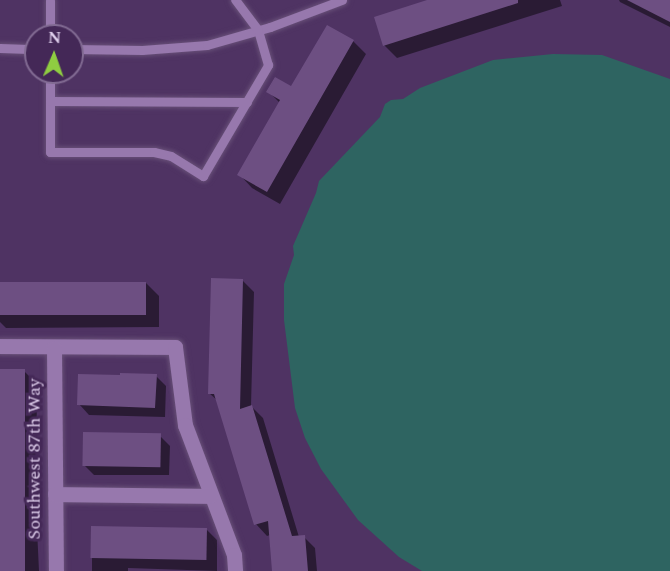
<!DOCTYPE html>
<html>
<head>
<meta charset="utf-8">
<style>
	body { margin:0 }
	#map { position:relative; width:670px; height:571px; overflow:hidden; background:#4f3363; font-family:Spectral,serif }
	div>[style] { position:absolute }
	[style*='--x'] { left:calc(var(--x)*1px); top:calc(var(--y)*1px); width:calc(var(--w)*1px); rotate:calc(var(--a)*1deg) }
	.water>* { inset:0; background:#2e6461 }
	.shadow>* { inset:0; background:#0007 }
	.building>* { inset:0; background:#6d4f82; transform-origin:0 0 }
	.roads { filter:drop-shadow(0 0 2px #685078) drop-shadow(0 0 2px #685078) }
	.lane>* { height:9px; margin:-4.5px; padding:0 4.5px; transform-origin:4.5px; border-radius:4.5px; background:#9778ad }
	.street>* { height:15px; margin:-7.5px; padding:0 7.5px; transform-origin:7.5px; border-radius:7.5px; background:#9778ad }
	span { translate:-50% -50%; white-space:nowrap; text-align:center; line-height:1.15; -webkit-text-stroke:6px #442857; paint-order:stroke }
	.street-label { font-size:18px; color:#dfcfec }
	.north { position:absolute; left:24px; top:24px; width:60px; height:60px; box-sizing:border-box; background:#442857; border:2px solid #826b93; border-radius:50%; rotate:2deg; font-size:16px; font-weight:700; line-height:24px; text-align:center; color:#dfcfec }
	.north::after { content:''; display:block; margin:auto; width:21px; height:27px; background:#8fcd41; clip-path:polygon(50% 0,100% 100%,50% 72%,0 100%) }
</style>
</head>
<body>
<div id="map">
	<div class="water">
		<div style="clip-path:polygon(553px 54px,602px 55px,670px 79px,670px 571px,422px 571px,399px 557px,358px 520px,321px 469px,305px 438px,295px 408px,284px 320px,284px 284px,294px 255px,293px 246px,316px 193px,319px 181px,380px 117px,385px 104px,391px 100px,403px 99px,420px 88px,493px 60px)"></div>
	</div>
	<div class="shadow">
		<div style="clip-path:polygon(432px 0,560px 0,562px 6px,397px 58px,384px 45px)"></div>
		<div style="clip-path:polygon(619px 0,670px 0,670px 27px,620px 2px)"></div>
		<div style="clip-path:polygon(353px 41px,366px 54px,280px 204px,252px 188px,239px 174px,280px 103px,268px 91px,292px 88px)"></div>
		<div style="clip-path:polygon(243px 281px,254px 292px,251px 406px,263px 418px,299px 537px,304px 537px,315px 548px,317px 571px,274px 571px,270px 535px,267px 536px,256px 524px,218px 401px,209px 393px)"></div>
		<div style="clip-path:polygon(0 283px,146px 283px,159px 296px,159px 327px,6px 328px,0 322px)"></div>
		<div style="clip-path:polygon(0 371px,24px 371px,37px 384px,36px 507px,39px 571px,0 571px)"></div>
		<div style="clip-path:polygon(156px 376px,166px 386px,165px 417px,89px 415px,79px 404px)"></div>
		<div style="clip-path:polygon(160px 436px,170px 446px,169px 475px,94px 475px,84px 465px)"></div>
		<div style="clip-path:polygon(92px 527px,207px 530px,217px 540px,217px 571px,128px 568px,128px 571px,92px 571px)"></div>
	</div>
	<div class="building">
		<div style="clip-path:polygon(427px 0,518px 0,518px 3px,383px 46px,374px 17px)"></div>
		<div style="clip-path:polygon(627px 0,670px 0,670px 22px)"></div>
		<div style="clip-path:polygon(327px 25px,354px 40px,267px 192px,237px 175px,280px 100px,266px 92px,275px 77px,291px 86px)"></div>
		<div style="clip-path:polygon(211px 278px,243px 279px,240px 409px,252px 405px,292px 536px,305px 535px,308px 571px,272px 571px,268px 521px,254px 525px,214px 394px,208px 394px)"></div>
		<div style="left:0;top:282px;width:146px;height:33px"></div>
		<div style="left:0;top:369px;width:25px;height:202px"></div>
		<div style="clip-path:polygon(120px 373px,157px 374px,155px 408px,77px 405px,78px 374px,120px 375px)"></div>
		<div style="left:83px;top:432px;width:78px;height:34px;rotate:1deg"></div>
		<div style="left:91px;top:526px;width:116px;height:32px;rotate:1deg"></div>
	</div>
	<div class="roads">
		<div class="lane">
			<div style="--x:50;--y:0;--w:36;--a:90"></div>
			<div style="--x:0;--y:48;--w:36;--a:2"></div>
			<div style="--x:72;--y:49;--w:70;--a:0.8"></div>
			<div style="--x:142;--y:50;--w:65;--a:-4.4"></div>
			<div style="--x:207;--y:45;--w:66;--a:-15.9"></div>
			<div style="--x:270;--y:27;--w:77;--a:-20.6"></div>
			<div style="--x:50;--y:72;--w:80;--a:90"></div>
			<div style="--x:50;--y:152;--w:104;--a:0"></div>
			<div style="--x:154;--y:152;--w:17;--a:13"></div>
			<div style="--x:171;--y:156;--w:38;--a:32"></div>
			<div style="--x:203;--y:176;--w:129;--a:-59.6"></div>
			<div style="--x:268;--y:65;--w:36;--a:-106"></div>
			<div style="--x:258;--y:30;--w:38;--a:-127"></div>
			<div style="--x:50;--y:101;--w:197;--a:0.3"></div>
		</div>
		<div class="street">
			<div style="--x:0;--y:346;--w:175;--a:0.3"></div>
			<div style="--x:175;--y:347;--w:79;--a:82.7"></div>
			<div style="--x:185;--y:425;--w:139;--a:69.3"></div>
			<div style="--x:234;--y:555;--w:16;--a:86"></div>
			<div style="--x:54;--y:348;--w:223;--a:89.5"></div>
			<div style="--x:55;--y:494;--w:155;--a:0.7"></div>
		</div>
	</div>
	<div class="street-label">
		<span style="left:35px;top:459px;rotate:-90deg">Southwest 87th Way</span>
	</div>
	<div class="north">N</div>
</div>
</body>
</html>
